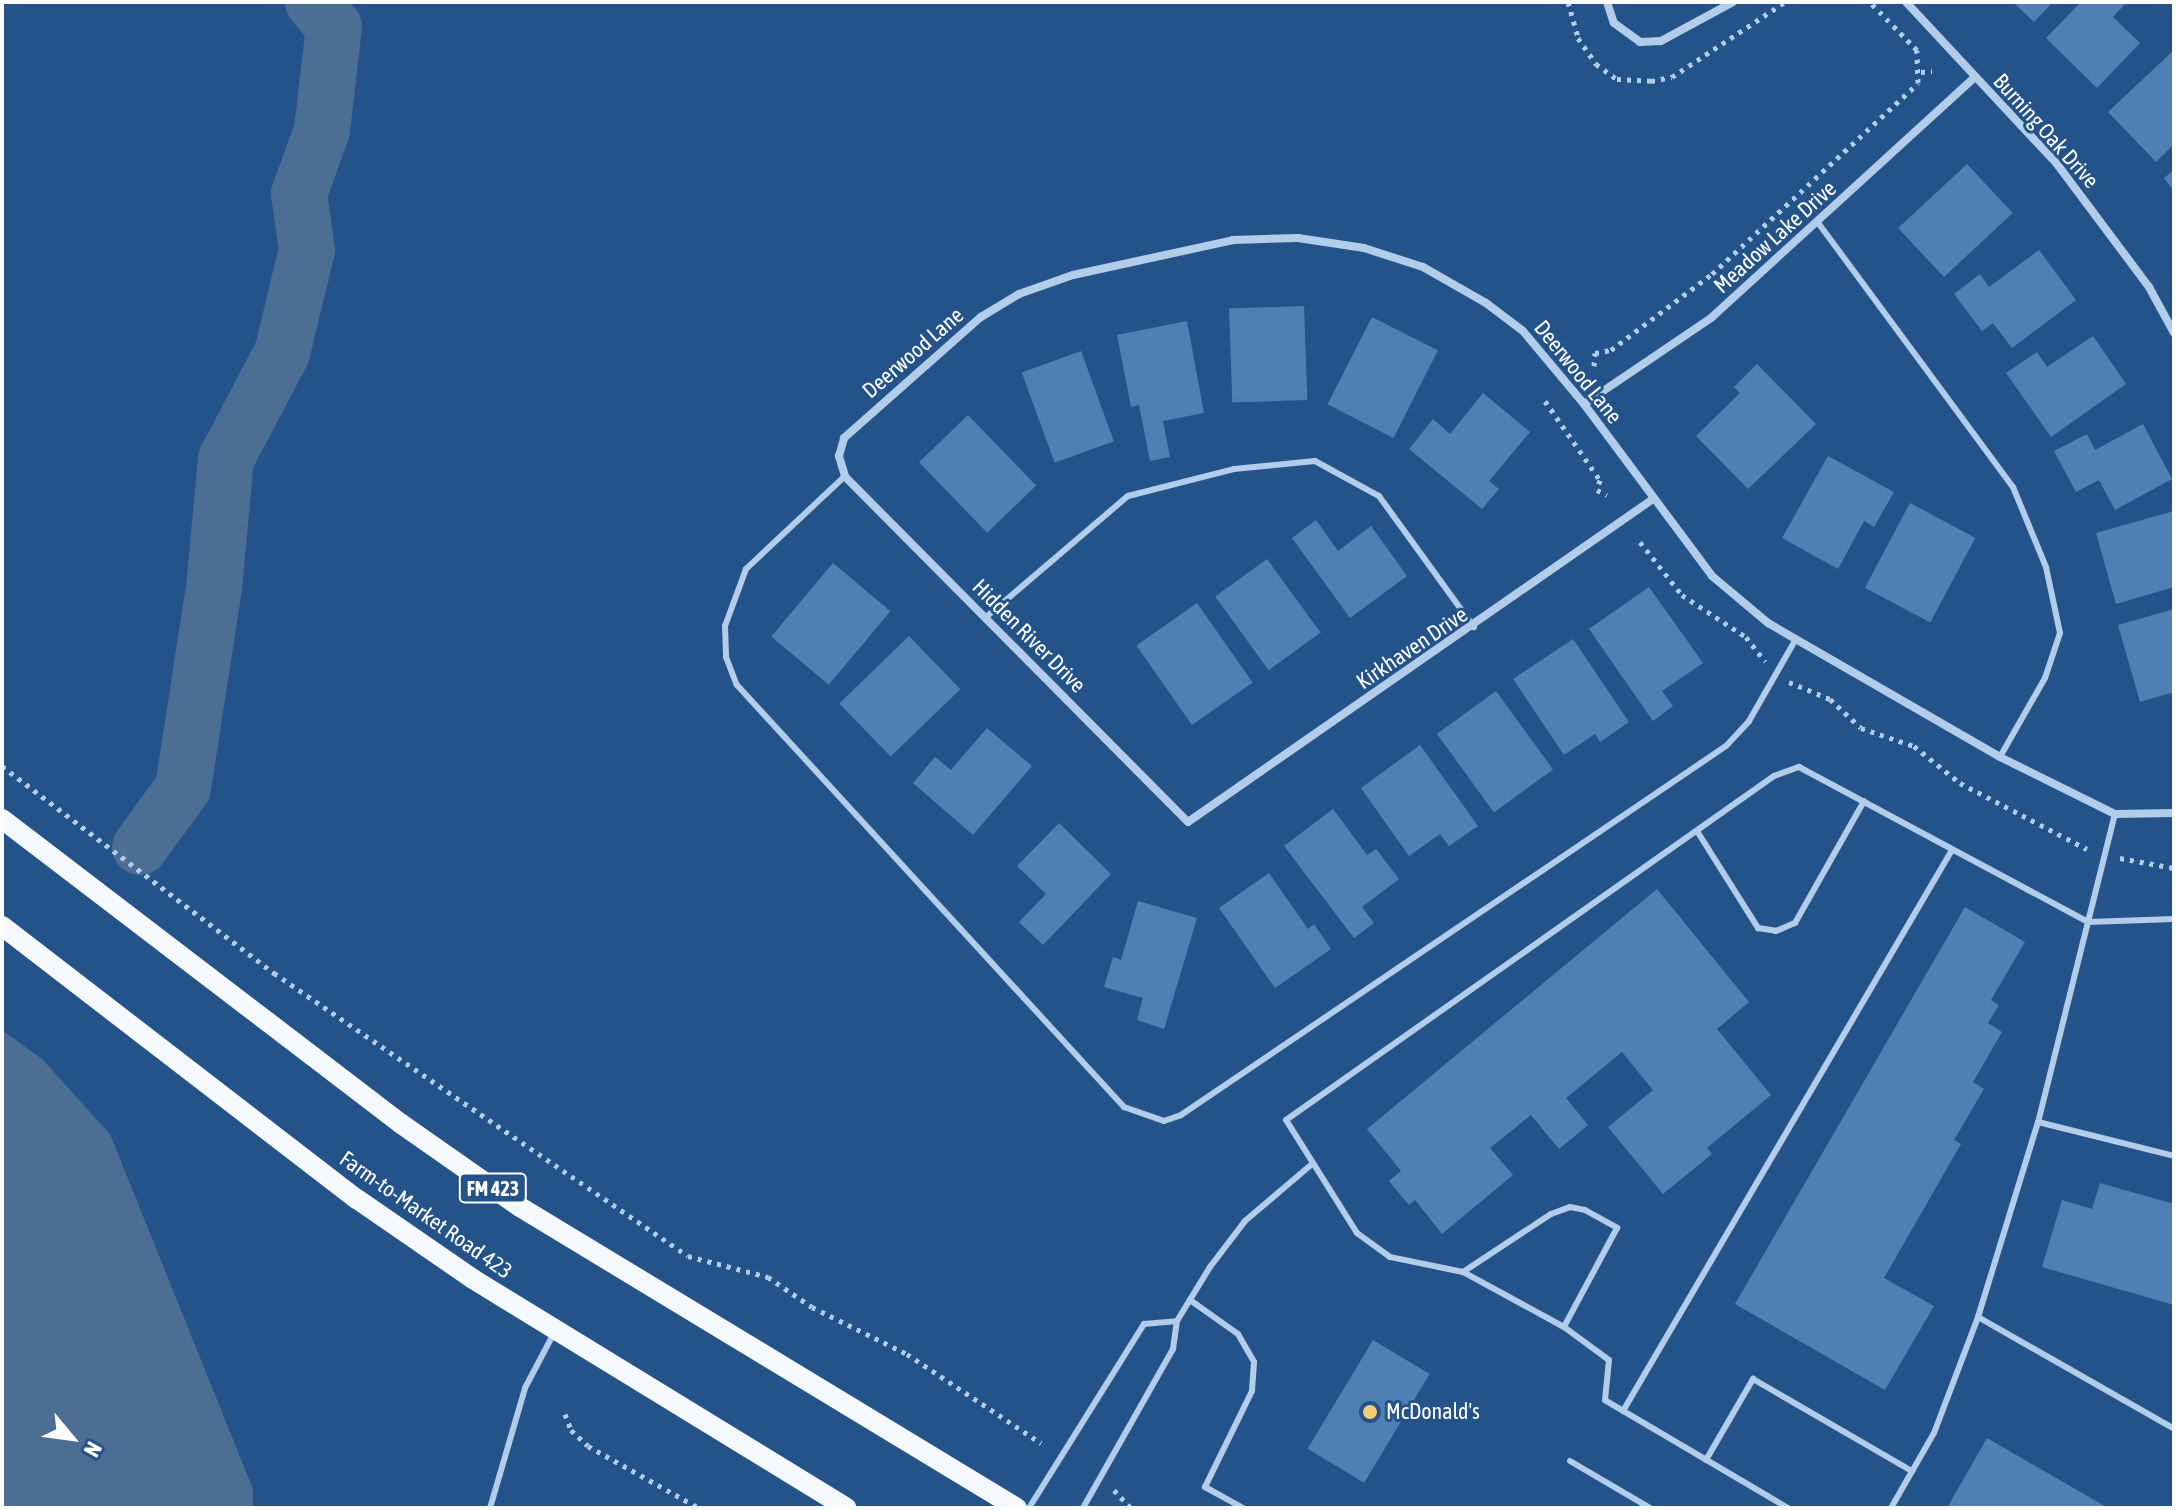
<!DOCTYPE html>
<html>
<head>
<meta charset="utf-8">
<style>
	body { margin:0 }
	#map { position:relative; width:2176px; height:1510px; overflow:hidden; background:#24538a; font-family:"Asap Condensed",sans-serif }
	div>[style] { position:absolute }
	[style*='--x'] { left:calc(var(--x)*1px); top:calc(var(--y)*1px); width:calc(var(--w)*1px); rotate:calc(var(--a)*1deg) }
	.water>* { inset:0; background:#4c6d94 }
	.river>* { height:56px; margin:-28px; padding:0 28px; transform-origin:28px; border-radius:28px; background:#4c6d94 }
	.building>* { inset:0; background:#5080b3; transform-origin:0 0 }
	.path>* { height:5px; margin-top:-2.5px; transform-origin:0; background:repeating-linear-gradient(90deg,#b2cdea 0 4px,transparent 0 10px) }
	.lane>* { height:6px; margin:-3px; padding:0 3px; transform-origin:3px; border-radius:3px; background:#b2cdea }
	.street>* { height:8px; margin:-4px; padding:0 4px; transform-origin:4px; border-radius:4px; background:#b2cdea }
	.primary>* { height:20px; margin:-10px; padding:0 10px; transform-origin:10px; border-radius:10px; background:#f5f9fe }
	.dots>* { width:22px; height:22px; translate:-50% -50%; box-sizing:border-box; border:4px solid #24538a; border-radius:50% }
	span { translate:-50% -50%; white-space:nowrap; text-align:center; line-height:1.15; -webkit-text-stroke:6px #24538a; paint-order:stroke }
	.shield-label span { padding:2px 6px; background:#24538a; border:2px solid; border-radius:6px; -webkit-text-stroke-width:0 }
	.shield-label { font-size:20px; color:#fff; font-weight:700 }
	.street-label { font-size:22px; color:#fff }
	.poi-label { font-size:22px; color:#fff }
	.left { translate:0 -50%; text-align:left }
	.frame { position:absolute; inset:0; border:4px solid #fff; pointer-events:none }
	.north { position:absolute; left:32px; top:1398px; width:80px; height:80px; -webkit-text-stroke:6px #24538a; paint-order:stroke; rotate:119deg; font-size:22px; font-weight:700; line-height:32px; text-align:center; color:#fff }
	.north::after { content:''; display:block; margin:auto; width:28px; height:36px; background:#fff; clip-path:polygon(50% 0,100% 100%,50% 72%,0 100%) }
</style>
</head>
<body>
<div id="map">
	<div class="water">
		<div style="clip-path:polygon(2px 1030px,42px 1059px,110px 1134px,253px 1489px,253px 1508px,2px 1508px)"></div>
	</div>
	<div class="river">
		<div style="--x:140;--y:847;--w:73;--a:-53.9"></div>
		<div style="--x:183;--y:788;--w:202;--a:-81.2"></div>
		<div style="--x:214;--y:588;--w:130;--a:-84.7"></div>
		<div style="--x:226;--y:459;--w:120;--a:-62.2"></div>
		<div style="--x:282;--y:353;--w:106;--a:-76.4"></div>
		<div style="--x:307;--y:250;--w:57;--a:-98.1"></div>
		<div style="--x:299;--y:194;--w:68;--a:-70.2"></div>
		<div style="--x:322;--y:130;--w:104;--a:-83.4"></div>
		<div style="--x:334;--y:27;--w:33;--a:-130"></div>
	</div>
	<div class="building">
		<div style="clip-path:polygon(2013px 2px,2053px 2px,2034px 22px)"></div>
		<div style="clip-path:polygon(2081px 2px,2127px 2px,2113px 17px,2140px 43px,2097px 88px,2046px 38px)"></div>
		<div style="clip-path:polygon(2174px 50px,2174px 144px,2156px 162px,2108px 112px)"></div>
		<div style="left:1967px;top:164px;width:67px;height:94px;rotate:47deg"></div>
		<div style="clip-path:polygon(2174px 170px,2174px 191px,2164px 178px)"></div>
		<div style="clip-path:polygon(2039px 250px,2076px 300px,2012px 348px,1993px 323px,1982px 331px,1954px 294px,1980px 274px,1989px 287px)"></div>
		<div style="left:1304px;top:306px;width:94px;height:75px;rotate:88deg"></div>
		<div style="left:1372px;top:317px;width:74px;height:98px;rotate:27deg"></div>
		<div style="clip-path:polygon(1187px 321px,1204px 413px,1163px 421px,1170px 457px,1150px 461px,1139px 405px,1131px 407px,1117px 335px)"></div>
		<div style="clip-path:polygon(2093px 336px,2126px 384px,2051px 437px,2006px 373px,2037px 352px,2047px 367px)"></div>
		<div style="left:1081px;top:351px;width:96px;height:63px;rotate:70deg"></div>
		<div style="clip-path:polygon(1757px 364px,1816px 424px,1748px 489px,1696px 436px,1740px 393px,1734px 387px)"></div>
		<div style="clip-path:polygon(1483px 393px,1530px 432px,1489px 481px,1499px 489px,1482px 509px,1409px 449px,1433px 419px,1450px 434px)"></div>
		<div style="left:968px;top:415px;width:98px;height:68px;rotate:46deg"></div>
		<div style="clip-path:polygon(2143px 424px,2172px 479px,2115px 510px,2099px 480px,2076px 492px,2054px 451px,2087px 434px,2095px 450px)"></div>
		<div style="clip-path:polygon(1828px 456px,1894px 492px,1874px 527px,1864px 521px,1838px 569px,1782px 538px)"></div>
		<div style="left:1910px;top:503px;width:74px;height:96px;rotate:28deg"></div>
		<div style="clip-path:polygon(2174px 511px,2174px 587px,2116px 604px,2096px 533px)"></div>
		<div style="clip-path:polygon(1316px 520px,1338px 551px,1371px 526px,1407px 576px,1350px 618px,1292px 538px)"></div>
		<div style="left:1267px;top:559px;width:91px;height:64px;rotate:54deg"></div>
		<div style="left:833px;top:563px;width:75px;height:96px;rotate:40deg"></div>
		<div style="clip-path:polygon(1649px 587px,1703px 663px,1662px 691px,1673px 706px,1653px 721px,1589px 629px)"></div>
		<div style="left:1197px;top:603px;width:97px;height:74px;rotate:55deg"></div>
		<div style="clip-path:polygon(2174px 609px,2174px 692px,2140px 702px,2118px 625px)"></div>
		<div style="left:909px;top:636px;width:74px;height:97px;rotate:46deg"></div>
		<div style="clip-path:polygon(1573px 639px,1629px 722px,1600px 742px,1595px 734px,1564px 755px,1513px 679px)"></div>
		<div style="left:1496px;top:691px;width:97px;height:73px;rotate:54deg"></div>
		<div style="clip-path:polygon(987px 728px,1032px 766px,973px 835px,913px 783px,935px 757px,951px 770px)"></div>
		<div style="clip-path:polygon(1420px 745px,1478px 826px,1449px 846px,1440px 834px,1409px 856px,1361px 788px)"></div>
		<div style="clip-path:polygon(1333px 809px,1367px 855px,1376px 849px,1399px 879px,1362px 907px,1374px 923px,1354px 938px,1284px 846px)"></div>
		<div style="clip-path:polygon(1059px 823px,1111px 874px,1043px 945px,1019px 922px,1046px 894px,1017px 866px)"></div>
		<div style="clip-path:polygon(1269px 873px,1308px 929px,1314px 924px,1331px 949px,1275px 988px,1219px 908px)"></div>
		<div style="clip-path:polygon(1657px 889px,1749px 1002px,1717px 1029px,1771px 1095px,1707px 1148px,1712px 1154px,1663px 1194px,1608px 1127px,1653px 1090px,1622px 1052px,1566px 1098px,1588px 1125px,1559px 1149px,1531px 1115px,1490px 1148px,1513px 1175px,1442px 1234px,1415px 1200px,1409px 1205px,1389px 1181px,1401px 1171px,1367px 1129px)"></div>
		<div style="clip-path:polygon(1138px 901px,1197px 918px,1164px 1029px,1137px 1020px,1143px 998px,1104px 987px,1113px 957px,1121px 960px)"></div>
		<div style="clip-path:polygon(1965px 907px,2025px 942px,1991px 1000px,1999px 1005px,1988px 1023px,2002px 1032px,1973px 1082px,1984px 1089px,1954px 1140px,1961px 1144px,1884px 1278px,1934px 1306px,1885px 1390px,1735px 1304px)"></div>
		<div style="clip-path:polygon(2100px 1183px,2174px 1204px,2174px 1305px,2042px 1267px,2062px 1200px,2092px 1209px)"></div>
		<div style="left:1373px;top:1340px;width:66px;height:127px;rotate:31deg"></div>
		<div style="clip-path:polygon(1987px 1438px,2108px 1508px,1947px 1508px)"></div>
	</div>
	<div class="path">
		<div style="--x:1568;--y:2;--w:37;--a:74"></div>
		<div style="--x:1578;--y:38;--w:32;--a:55"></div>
		<div style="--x:1596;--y:64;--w:26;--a:36"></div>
		<div style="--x:1617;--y:79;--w:34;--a:3"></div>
		<div style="--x:1651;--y:81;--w:21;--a:-11"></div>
		<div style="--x:1672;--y:77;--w:136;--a:-33.6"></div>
		<div style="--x:1921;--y:72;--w:11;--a:-5"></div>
		<div style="--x:1594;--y:366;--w:13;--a:-86"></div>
		<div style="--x:1595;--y:353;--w:16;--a:-11"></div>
		<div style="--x:1611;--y:350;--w:126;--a:-37"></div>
		<div style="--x:1712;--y:274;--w:281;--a:-42.8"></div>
		<div style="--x:1918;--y:83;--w:33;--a:-92"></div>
		<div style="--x:1917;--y:50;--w:67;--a:-134.4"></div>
		<div style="--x:1545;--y:401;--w:96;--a:55.2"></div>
		<div style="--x:1600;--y:480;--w:10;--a:107"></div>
		<div style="--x:1597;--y:490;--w:11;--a:27"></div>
		<div style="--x:1640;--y:542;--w:68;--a:51.6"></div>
		<div style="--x:1682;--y:595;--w:77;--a:33.3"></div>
		<div style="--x:1746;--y:637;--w:31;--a:52"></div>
		<div style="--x:1789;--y:682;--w:44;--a:22.5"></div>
		<div style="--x:1830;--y:699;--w:42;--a:43.1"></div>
		<div style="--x:1861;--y:728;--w:56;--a:18.8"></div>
		<div style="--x:1914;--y:746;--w:59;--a:38.8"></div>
		<div style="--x:1960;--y:783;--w:143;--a:27.5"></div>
		<div style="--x:2;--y:766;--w:342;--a:37.3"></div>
		<div style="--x:274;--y:973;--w:501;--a:34.36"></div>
		<div style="--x:688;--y:1256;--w:83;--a:14.7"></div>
		<div style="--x:768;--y:1277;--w:53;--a:34.3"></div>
		<div style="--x:812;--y:1307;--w:106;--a:26.3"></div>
		<div style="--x:907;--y:1354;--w:161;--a:33.6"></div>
		<div style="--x:2120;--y:858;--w:55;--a:10.5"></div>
		<div style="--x:565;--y:1414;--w:17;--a:69"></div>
		<div style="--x:571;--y:1430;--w:23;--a:43"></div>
		<div style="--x:588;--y:1446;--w:127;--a:29.2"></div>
		<div style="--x:1114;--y:1490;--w:25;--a:47"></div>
	</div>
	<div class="lane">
		<div style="--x:1819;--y:224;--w:327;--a:53.6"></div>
		<div style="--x:2013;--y:487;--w:87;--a:67.6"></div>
		<div style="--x:2046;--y:567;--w:67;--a:78"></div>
		<div style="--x:2060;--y:633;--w:47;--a:108.4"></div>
		<div style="--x:2045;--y:678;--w:91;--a:119.7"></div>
		<div style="--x:845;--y:476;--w:136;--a:136.8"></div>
		<div style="--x:746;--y:569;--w:61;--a:110.2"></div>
		<div style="--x:725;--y:626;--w:31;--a:88"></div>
		<div style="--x:726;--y:657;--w:30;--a:69"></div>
		<div style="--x:737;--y:685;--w:573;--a:47.48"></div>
		<div style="--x:1124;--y:1107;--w:42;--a:19.3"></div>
		<div style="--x:1164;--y:1121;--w:18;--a:-19"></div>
		<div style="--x:1181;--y:1115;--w:658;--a:-34.1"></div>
		<div style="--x:1726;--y:746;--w:34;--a:-47"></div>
		<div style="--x:1749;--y:721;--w:95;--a:-60.2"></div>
		<div style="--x:985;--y:618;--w:188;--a:-40.5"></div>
		<div style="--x:1128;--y:496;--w:109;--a:-14.3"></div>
		<div style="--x:1234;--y:469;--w:81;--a:-5.6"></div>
		<div style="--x:1315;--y:461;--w:73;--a:28.7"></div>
		<div style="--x:1379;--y:496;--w:162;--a:54.1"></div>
		<div style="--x:1697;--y:831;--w:115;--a:57.8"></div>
		<div style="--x:1758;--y:928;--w:18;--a:9"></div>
		<div style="--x:1776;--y:931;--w:21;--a:-23"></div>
		<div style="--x:1795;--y:923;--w:140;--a:-60.5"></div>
		<div style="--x:2174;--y:919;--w:86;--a:178"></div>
		<div style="--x:2088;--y:922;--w:206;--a:104"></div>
		<div style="--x:2038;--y:1122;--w:140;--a:14"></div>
		<div style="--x:1463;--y:1272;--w:105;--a:-33.4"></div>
		<div style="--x:1551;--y:1214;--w:20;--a:-20"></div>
		<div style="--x:1570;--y:1207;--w:15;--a:11"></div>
		<div style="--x:1585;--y:1210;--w:37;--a:29"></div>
		<div style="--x:1617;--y:1228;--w:112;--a:118.2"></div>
		<div style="--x:1190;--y:1300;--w:59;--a:35.3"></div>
		<div style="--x:1238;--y:1334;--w:32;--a:60"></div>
		<div style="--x:1254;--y:1362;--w:29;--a:94"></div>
		<div style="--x:1252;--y:1391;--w:107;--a:116.1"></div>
		<div style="--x:1205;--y:1487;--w:43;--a:28.9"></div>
		<div style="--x:1978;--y:1317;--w:226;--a:29.7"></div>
		<div style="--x:1623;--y:1411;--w:650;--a:-59.61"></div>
		<div style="--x:1706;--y:1460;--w:94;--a:-59.9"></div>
		<div style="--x:1753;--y:1379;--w:184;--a:30.1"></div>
		<div style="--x:1570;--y:1461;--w:93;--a:30.4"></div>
		<div style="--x:490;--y:1508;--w:125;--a:-73.7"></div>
		<div style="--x:525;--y:1388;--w:62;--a:-62.2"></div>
		<div style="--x:1029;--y:1508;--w:217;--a:-58"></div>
		<div style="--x:1144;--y:1324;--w:33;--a:-5"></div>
		<div style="--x:1083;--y:1508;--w:183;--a:-60.5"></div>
		<div style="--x:1173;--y:1349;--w:28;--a:-82"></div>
		<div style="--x:1177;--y:1321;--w:63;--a:-58.6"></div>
		<div style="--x:1210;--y:1267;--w:58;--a:-52.7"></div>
		<div style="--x:1245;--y:1221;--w:88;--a:-40.4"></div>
		<div style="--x:1788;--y:1508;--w:212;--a:-149.5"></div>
		<div style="--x:1605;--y:1400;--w:40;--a:-84.3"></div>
		<div style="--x:1609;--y:1360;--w:56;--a:-143.7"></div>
		<div style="--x:1564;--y:1327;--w:115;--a:-151.4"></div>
		<div style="--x:1463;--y:1272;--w:75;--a:-168.4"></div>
		<div style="--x:1390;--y:1257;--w:41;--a:-144"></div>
		<div style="--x:1357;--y:1233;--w:133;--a:-122.1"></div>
		<div style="--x:1286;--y:1120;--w:597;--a:-35.18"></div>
		<div style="--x:1774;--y:776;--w:27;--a:-20"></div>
		<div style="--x:1799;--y:767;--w:328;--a:28.2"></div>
		<div style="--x:2088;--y:922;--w:111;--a:-76"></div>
		<div style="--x:1891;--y:1508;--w:86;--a:-60.2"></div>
		<div style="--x:1934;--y:1433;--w:124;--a:-69.2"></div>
		<div style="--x:1978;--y:1317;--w:204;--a:-72.9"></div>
	</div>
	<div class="street">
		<div style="--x:1607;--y:2;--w:22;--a:72"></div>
		<div style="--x:1614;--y:23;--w:32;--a:36"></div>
		<div style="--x:1640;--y:42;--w:21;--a:-3"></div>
		<div style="--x:1661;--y:41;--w:82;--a:-28.4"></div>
		<div style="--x:1906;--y:2;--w:221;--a:47"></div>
		<div style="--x:2057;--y:164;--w:154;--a:53.2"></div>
		<div style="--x:2149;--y:287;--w:52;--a:61.5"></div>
		<div style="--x:1584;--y:404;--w:153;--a:-34.1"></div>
		<div style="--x:1711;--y:318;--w:356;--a:-42.4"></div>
		<div style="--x:1653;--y:499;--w:566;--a:145.22"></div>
		<div style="--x:1188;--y:822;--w:487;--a:-134.8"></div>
		<div style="--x:845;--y:476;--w:21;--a:-107"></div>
		<div style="--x:839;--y:456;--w:19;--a:-74"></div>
		<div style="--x:844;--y:438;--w:183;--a:-41.5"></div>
		<div style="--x:981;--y:317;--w:44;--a:-31.2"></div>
		<div style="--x:1019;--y:294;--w:57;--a:-19.4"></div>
		<div style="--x:1073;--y:275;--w:164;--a:-12.3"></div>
		<div style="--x:1233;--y:240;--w:65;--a:-1.8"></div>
		<div style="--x:1298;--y:238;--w:67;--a:8.6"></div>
		<div style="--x:1364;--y:248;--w:62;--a:17.9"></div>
		<div style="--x:1423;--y:267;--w:73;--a:29.7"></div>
		<div style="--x:1486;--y:303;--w:46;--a:37.1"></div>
		<div style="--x:1523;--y:331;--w:95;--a:50.1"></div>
		<div style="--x:1584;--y:404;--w:214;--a:53.3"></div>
		<div style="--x:1712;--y:576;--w:73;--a:40"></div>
		<div style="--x:1768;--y:623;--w:268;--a:30"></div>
		<div style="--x:2000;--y:757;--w:128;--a:26.4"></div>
		<div style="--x:2115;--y:814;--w:59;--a:-1"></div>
	</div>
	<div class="primary">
		<div style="--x:2;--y:819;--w:501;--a:37.37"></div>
		<div style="--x:400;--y:1123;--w:146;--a:35"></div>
		<div style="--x:520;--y:1207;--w:581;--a:31.2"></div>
		<div style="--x:2;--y:926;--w:448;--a:37.6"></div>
		<div style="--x:357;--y:1199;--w:141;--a:34.6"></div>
		<div style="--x:473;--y:1279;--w:438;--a:31.5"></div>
	</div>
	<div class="dots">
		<div style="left:1370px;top:1412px;background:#f4cc75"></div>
	</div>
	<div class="shield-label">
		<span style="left:493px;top:1188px">FM 423</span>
	</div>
	<div class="street-label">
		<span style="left:2046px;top:131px;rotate:48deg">Burning Oak Drive</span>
		<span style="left:1775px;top:237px;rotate:-42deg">Meadow Lake Drive</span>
		<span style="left:913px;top:353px;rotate:-41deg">Deerwood Lane</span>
		<span style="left:1578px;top:372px;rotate:51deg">Deerwood Lane</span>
		<span style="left:1029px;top:636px;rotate:45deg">Hidden River Drive</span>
		<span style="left:1412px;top:648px;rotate:-34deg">Kirkhaven Drive</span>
		<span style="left:426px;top:1215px;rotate:35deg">Farm-to-Market Road 423</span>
	</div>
	<div class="poi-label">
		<span class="left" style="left:1386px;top:1412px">McDonald's</span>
	</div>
	<div class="frame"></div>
	<div class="north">N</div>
</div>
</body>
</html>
